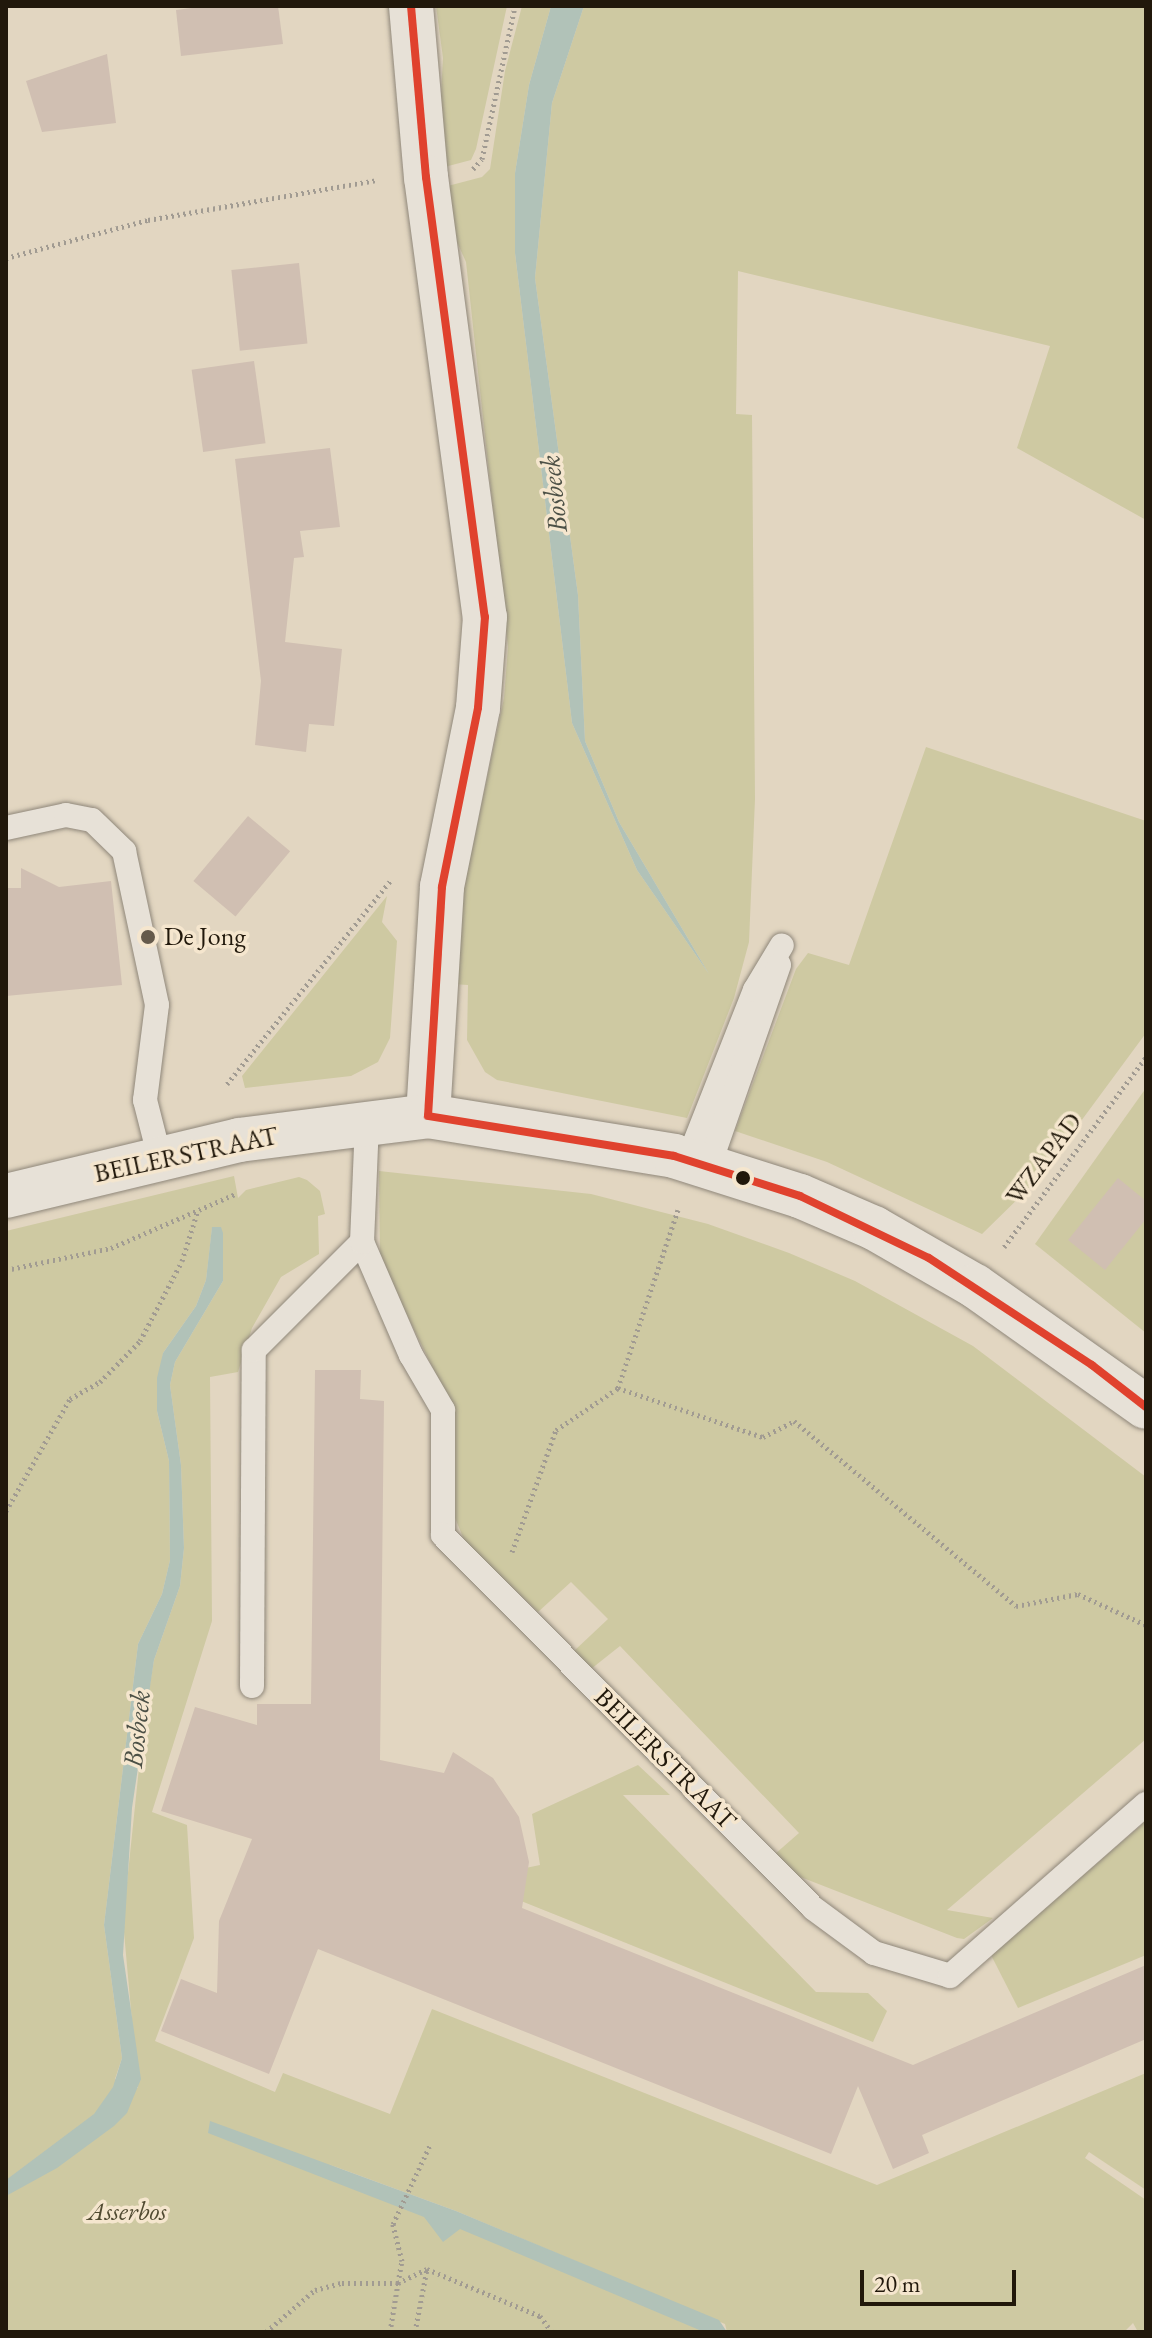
<!DOCTYPE html>
<html>
<head>
<meta charset="utf-8">
<style>
	body { margin:0 }
	#map { position:relative; width:1152px; height:2338px; overflow:hidden; background:#e2d6c1; font-family:"EB Garamond",serif }
	div>[style] { position:absolute }
	[style*='--x'] { left:calc(var(--x)*1px); top:calc(var(--y)*1px); width:calc(var(--w)*1px); rotate:calc(var(--a)*1deg) }
	.green>* { inset:0; background:#cec9a2 }
	.water>* { inset:0; background:#b1c2b8 }
	.building>* { inset:0; background:#d0bfb2; transform-origin:0 0 }
	.path>* { height:5px; margin-top:-2.5px; transform-origin:0; background:repeating-linear-gradient(90deg,#a19b92 0 2px,transparent 0 6px) }
	.roads { filter:drop-shadow(0 0 2px #8f877a) drop-shadow(0 0 2px #8f877a) }
	.lane>* { height:24px; margin:-12px; padding:0 12px; transform-origin:12px; border-radius:12px; background:#e7e1d7 }
	.street>* { height:44px; margin:-22px; padding:0 22px; transform-origin:22px; border-radius:22px; background:#e7e1d7 }
	.secondary>* { height:44px; margin:-22px; padding:0 22px; transform-origin:22px; border-radius:22px; background:#e7e1d7 }
	.bus-1>* { height:8px; margin:-4px; padding:0 4px; transform-origin:4px; border-radius:4px; background:#e0422e }
	.dots>* { width:22px; height:22px; translate:-50% -50%; box-sizing:border-box; border:4px solid #f5e6ce; border-radius:50% }
	span { translate:-50% -50%; white-space:nowrap; text-align:center; line-height:1.15; -webkit-text-stroke:7px #f5e6ce; paint-order:stroke }
	.poi-label { font-size:26px; color:#21180b }
	.left { translate:0 -50%; text-align:left }
	.street-label { font-size:26px; color:#21180b }
	.park-label { font-size:26px; color:#504a31; font-style:italic }
	.water-label { font-size:28px; color:#4c5046; font-style:italic }
	.frame { position:absolute; inset:0; border:8px solid #21180b; pointer-events:none }
	.scale { position:absolute; left:860px; top:2270px; width:156px; height:36px; box-sizing:border-box; border:4px solid #21180b; border-top:0; padding-left:10px; font-size:24px; line-height:28px; white-space:nowrap; color:#21180b; -webkit-text-stroke:6px #f5e6ce; paint-order:stroke }
</style>
</head>
<body>
<div id="map">
	<div class="green">
		<div style="clip-path:polygon(436px 6px,507px 6px,476px 149px,471px 160px,437px 169px,443px 58px)"></div>
		<div style="clip-path:polygon(522px 6px,551px 6px,529px 85px,515px 173px,515px 253px,572px 723px,637px 870px,709px 974px,619px 822px,585px 741px,578px 595px,535px 278px,552px 103px,584px 6px,1146px 6px,1146px 520px,1017px 448px,1050px 346px,738px 271px,736px 414px,752px 415px,755px 799px,749px 942px,734px 998px,687px 1118px,497px 1080px,485px 1072px,467px 1040px,468px 985px,453px 984px,462px 897px,504px 698px,508px 647px,466px 262px,443px 211px,440px 188px,482px 177px,490px 169px,505px 71px)"></div>
		<div style="clip-path:polygon(926px 747px,1146px 821px,1146px 1033px,1039px 1178px,982px 1234px,827px 1162px,735px 1131px,796px 969px,808px 953px,849px 965px)"></div>
		<div style="clip-path:polygon(387px 896px,382px 922px,397px 941px,390px 1038px,378px 1062px,351px 1076px,245px 1088px,242px 1076px)"></div>
		<div style="clip-path:polygon(1146px 1088px,1146px 1333px,1035px 1244px)"></div>
		<div style="clip-path:polygon(379px 1171px,591px 1194px,708px 1224px,789px 1253px,855px 1281px,973px 1346px,1146px 1477px,1146px 1739px,947px 1910px,993px 1918px,964px 1939px,957px 1938px,798px 1876px,775px 1854px,799px 1833px,620px 1646px,591px 1669px,574px 1651px,608px 1619px,571px 1582px,538px 1612px,465px 1542px,453px 1513px,449px 1401px,380px 1260px)"></div>
		<div style="clip-path:polygon(evenodd,234px 1176px,238px 1198px,246px 1190px,299px 1177px,307px 1180px,320px 1191px,325px 1214px,318px 1216px,319px 1254px,281px 1277px,252px 1328px,238px 1372px,210px 1377px,212px 1621px,152px 1812px,187px 1825px,194px 1938px,155px 2041px,275px 2092px,283px 2073px,390px 2114px,432px 2009px,877px 2185px,1146px 2073px,1146px 2190px,1089px 2152px,1085px 2158px,1146px 2200px,1146px 2332px,1138px 2332px,1133px 2323px,1124px 2332px,727px 2332px,725px 2324px,456px 2211px,328px 2164px,703px 2317px,704px 2332px,6px 2332px,6px 1231px,234px 1176px,220px 1227px,223px 1281px,175px 1362px,170px 1385px,181px 1465px,184px 1548px,180px 1586px,154px 1660px,144px 1720px,123px 1921px,138px 2088px,115px 2079px,122px 2058px,104px 1925px,138px 1644px,162px 1594px,170px 1560px,169px 1461px,157px 1411px,163px 1353px,196px 1306px,206px 1280px,212px 1228px,220px 1227px)"></div>
		<div style="clip-path:polygon(638px 1765px,670px 1795px,623px 1795px,816px 1992px,868px 1993px,887px 2011px,873px 2042px,506px 1895px,516px 1870px,540px 1865px,532px 1814px)"></div>
		<div style="clip-path:polygon(1146px 1821px,1146px 1955px,1018px 2008px,991px 1955px)"></div>
	</div>
	<div class="water">
		<div style="clip-path:polygon(551px 6px,584px 6px,552px 103px,535px 278px,578px 595px,585px 741px,619px 822px,709px 974px,637px 870px,572px 723px,515px 253px,515px 173px,529px 85px)"></div>
		<div style="clip-path:polygon(212px 1227px,221px 1227px,223px 1233px,223px 1281px,175px 1362px,170px 1385px,181px 1465px,184px 1548px,180px 1586px,154px 1660px,132px 1808px,123px 1955px,141px 2079px,127px 2113px,114px 2126px,57px 2168px,6px 2196px,6px 2180px,94px 2114px,113px 2087px,122px 2058px,104px 1925px,138px 1644px,162px 1594px,170px 1560px,169px 1461px,157px 1411px,157px 1378px,163px 1353px,196px 1306px,206px 1280px)"></div>
		<div style="clip-path:polygon(210px 2121px,456px 2211px,719px 2320px,727px 2332px,704px 2332px,460px 2229px,443px 2242px,424px 2217px,208px 2133px)"></div>
	</div>
	<div class="building">
		<div style="clip-path:polygon(207px 6px,278px 6px,283px 44px,181px 56px,176px 10px)"></div>
		<div style="clip-path:polygon(107px 54px,116px 123px,42px 132px,26px 81px)"></div>
		<div style="left:299px;top:263px;width:81px;height:68px;rotate:84deg"></div>
		<div style="left:254px;top:361px;width:83px;height:63px;rotate:82deg"></div>
		<div style="clip-path:polygon(330px 448px,340px 527px,300px 531px,304px 557px,294px 558px,285px 642px,342px 649px,334px 726px,309px 724px,306px 752px,255px 745px,261px 681px,235px 459px)"></div>
		<div style="left:248px;top:816px;width:55px;height:85px;rotate:40deg"></div>
		<div style="clip-path:polygon(21px 868px,59px 887px,111px 881px,122px 985px,6px 996px,6px 888px,21px 888px)"></div>
		<div style="clip-path:polygon(1118px 1178px,1146px 1201px,1146px 1219px,1105px 1270px,1068px 1240px)"></div>
		<div style="clip-path:polygon(315px 1370px,361px 1370px,360px 1399px,384px 1401px,380px 1760px,444px 1773px,453px 1752px,493px 1778px,519px 1817px,529px 1862px,522px 1908px,913px 2065px,1146px 1965px,1146px 2039px,922px 2135px,929px 2153px,893px 2169px,858px 2086px,831px 2154px,318px 1949px,269px 2074px,161px 2031px,181px 1979px,217px 1993px,219px 1921px,252px 1839px,161px 1811px,195px 1707px,257px 1725px,257px 1704px,311px 1704px)"></div>
	</div>
	<div class="path">
		<div style="--x:473;--y:169;--w:13;--a:-48"></div>
		<div style="--x:482;--y:159;--w:157;--a:-77.8"></div>
		<div style="--x:6;--y:258;--w:147;--a:-15"></div>
		<div style="--x:148;--y:220;--w:232;--a:-9.9"></div>
		<div style="--x:227;--y:1084;--w:263;--a:-51.2"></div>
		<div style="--x:1004;--y:1247;--w:237;--a:-53.2"></div>
		<div style="--x:6;--y:1270;--w:107;--a:-11.8"></div>
		<div style="--x:111;--y:1248;--w:135;--a:-23.5"></div>
		<div style="--x:618;--y:1388;--w:153;--a:18.7"></div>
		<div style="--x:763;--y:1437;--w:35;--a:-27"></div>
		<div style="--x:794;--y:1421;--w:289;--a:39.8"></div>
		<div style="--x:1016;--y:1606;--w:63;--a:-11"></div>
		<div style="--x:1078;--y:1594;--w:75;--a:24.5"></div>
		<div style="--x:6;--y:1511;--w:129;--a:-60.3"></div>
		<div style="--x:70;--y:1399;--w:34;--a:-30"></div>
		<div style="--x:100;--y:1382;--w:57;--a:-45.7"></div>
		<div style="--x:140;--y:1341;--w:90;--a:-62.3"></div>
		<div style="--x:182;--y:1261;--w:53;--a:-72.6"></div>
		<div style="--x:512;--y:1552;--w:130;--a:-70.2"></div>
		<div style="--x:556;--y:1430;--w:75;--a:-34.1"></div>
		<div style="--x:618;--y:1388;--w:188;--a:-71.4"></div>
		<div style="--x:266;--y:2332;--w:65;--a:-40.6"></div>
		<div style="--x:315;--y:2290;--w:28;--a:-15"></div>
		<div style="--x:342;--y:2283;--w:56;--a:0"></div>
		<div style="--x:398;--y:2283;--w:22;--a:-80"></div>
		<div style="--x:402;--y:2261;--w:38;--a:-104"></div>
		<div style="--x:393;--y:2224;--w:87;--a:-64.9"></div>
		<div style="--x:390;--y:2332;--w:50;--a:-80.7"></div>
		<div style="--x:398;--y:2283;--w:32;--a:-26"></div>
		<div style="--x:427;--y:2269;--w:122;--a:22.6"></div>
		<div style="--x:540;--y:2316;--w:20;--a:53"></div>
		<div style="--x:415;--y:2332;--w:64;--a:-79.2"></div>
	</div>
	<div class="roads">
		<div class="lane">
			<div style="--x:6;--y:828;--w:61;--a:-12.2"></div>
			<div style="--x:66;--y:815;--w:26;--a:11"></div>
			<div style="--x:92;--y:820;--w:45;--a:44.1"></div>
			<div style="--x:124;--y:851;--w:157;--a:77.9"></div>
			<div style="--x:157;--y:1005;--w:96;--a:97.2"></div>
			<div style="--x:145;--y:1100;--w:61;--a:75.7"></div>
			<div style="--x:688;--y:1160;--w:183;--a:-68.5"></div>
			<div style="--x:755;--y:990;--w:52;--a:-59"></div>
			<div style="--x:709;--y:1166;--w:213;--a:-70.8"></div>
			<div style="--x:362;--y:1242;--w:123;--a:66.6"></div>
			<div style="--x:411;--y:1355;--w:64;--a:59.8"></div>
			<div style="--x:443;--y:1410;--w:125;--a:90"></div>
			<div style="--x:443;--y:1535;--w:525;--a:45.23"></div>
			<div style="--x:813;--y:1908;--w:76;--a:36.4"></div>
			<div style="--x:874;--y:1953;--w:79;--a:16.8"></div>
			<div style="--x:950;--y:1976;--w:261;--a:-41.3"></div>
			<div style="--x:252;--y:1686;--w:336;--a:-89.7"></div>
			<div style="--x:254;--y:1350;--w:153;--a:-45"></div>
			<div style="--x:362;--y:1242;--w:121;--a:-87.6"></div>
		</div>
		<div class="street">
			<div style="--x:411;--y:6;--w:172;--a:85"></div>
			<div style="--x:426;--y:177;--w:444;--a:82.4"></div>
			<div style="--x:485;--y:617;--w:91;--a:94.4"></div>
			<div style="--x:478;--y:708;--w:183;--a:101.4"></div>
			<div style="--x:442;--y:887;--w:229;--a:93.5"></div>
		</div>
		<div class="secondary">
			<div style="--x:6;--y:1196;--w:240;--a:-13.5"></div>
			<div style="--x:239;--y:1140;--w:191;--a:-7.2"></div>
			<div style="--x:428;--y:1116;--w:249;--a:9.2"></div>
			<div style="--x:674;--y:1156;--w:132;--a:17.6"></div>
			<div style="--x:800;--y:1196;--w:81;--a:23.4"></div>
			<div style="--x:874;--y:1228;--w:116;--a:29.9"></div>
			<div style="--x:975;--y:1286;--w:209;--a:35.3"></div>
		</div>
	</div>
	<div class="bus-1">
		<div style="--x:411;--y:6;--w:172;--a:85"></div>
		<div style="--x:426;--y:177;--w:444;--a:82.4"></div>
		<div style="--x:485;--y:617;--w:91;--a:94.4"></div>
		<div style="--x:478;--y:708;--w:183;--a:101.4"></div>
		<div style="--x:442;--y:887;--w:229;--a:93.5"></div>
		<div style="--x:428;--y:1116;--w:249;--a:9.2"></div>
		<div style="--x:674;--y:1156;--w:132;--a:17.6"></div>
		<div style="--x:800;--y:1196;--w:143;--a:25.7"></div>
		<div style="--x:929;--y:1258;--w:195;--a:33.3"></div>
		<div style="--x:1092;--y:1365;--w:68;--a:37.9"></div>
	</div>
	<div class="dots">
		<div style="left:148px;top:937px;background:#655a4b"></div>
		<div style="left:743px;top:1178px;background:#21180b"></div>
	</div>
	<div class="poi-label">
		<span class="left" style="left:164px;top:937px">De Jong</span>
	</div>
	<div class="street-label">
		<span style="left:186px;top:1155px;rotate:-12deg">BEILERSTRAAT</span>
		<span style="left:1044px;top:1159px;rotate:-53deg">WZAPAD</span>
		<span style="left:665px;top:1759px;rotate:45deg">BEILERSTRAAT</span>
	</div>
	<div class="park-label">
		<span style="left:127px;top:2212px">Asserbos</span>
	</div>
	<div class="water-label">
		<span style="left:553px;top:494px;rotate:-96deg">Bosbeek</span>
		<span style="left:136px;top:1729px;rotate:-84deg">Bosbeek</span>
	</div>
	<div class="frame"></div>
	<div class="scale">20 m</div>
</div>
</body>
</html>
